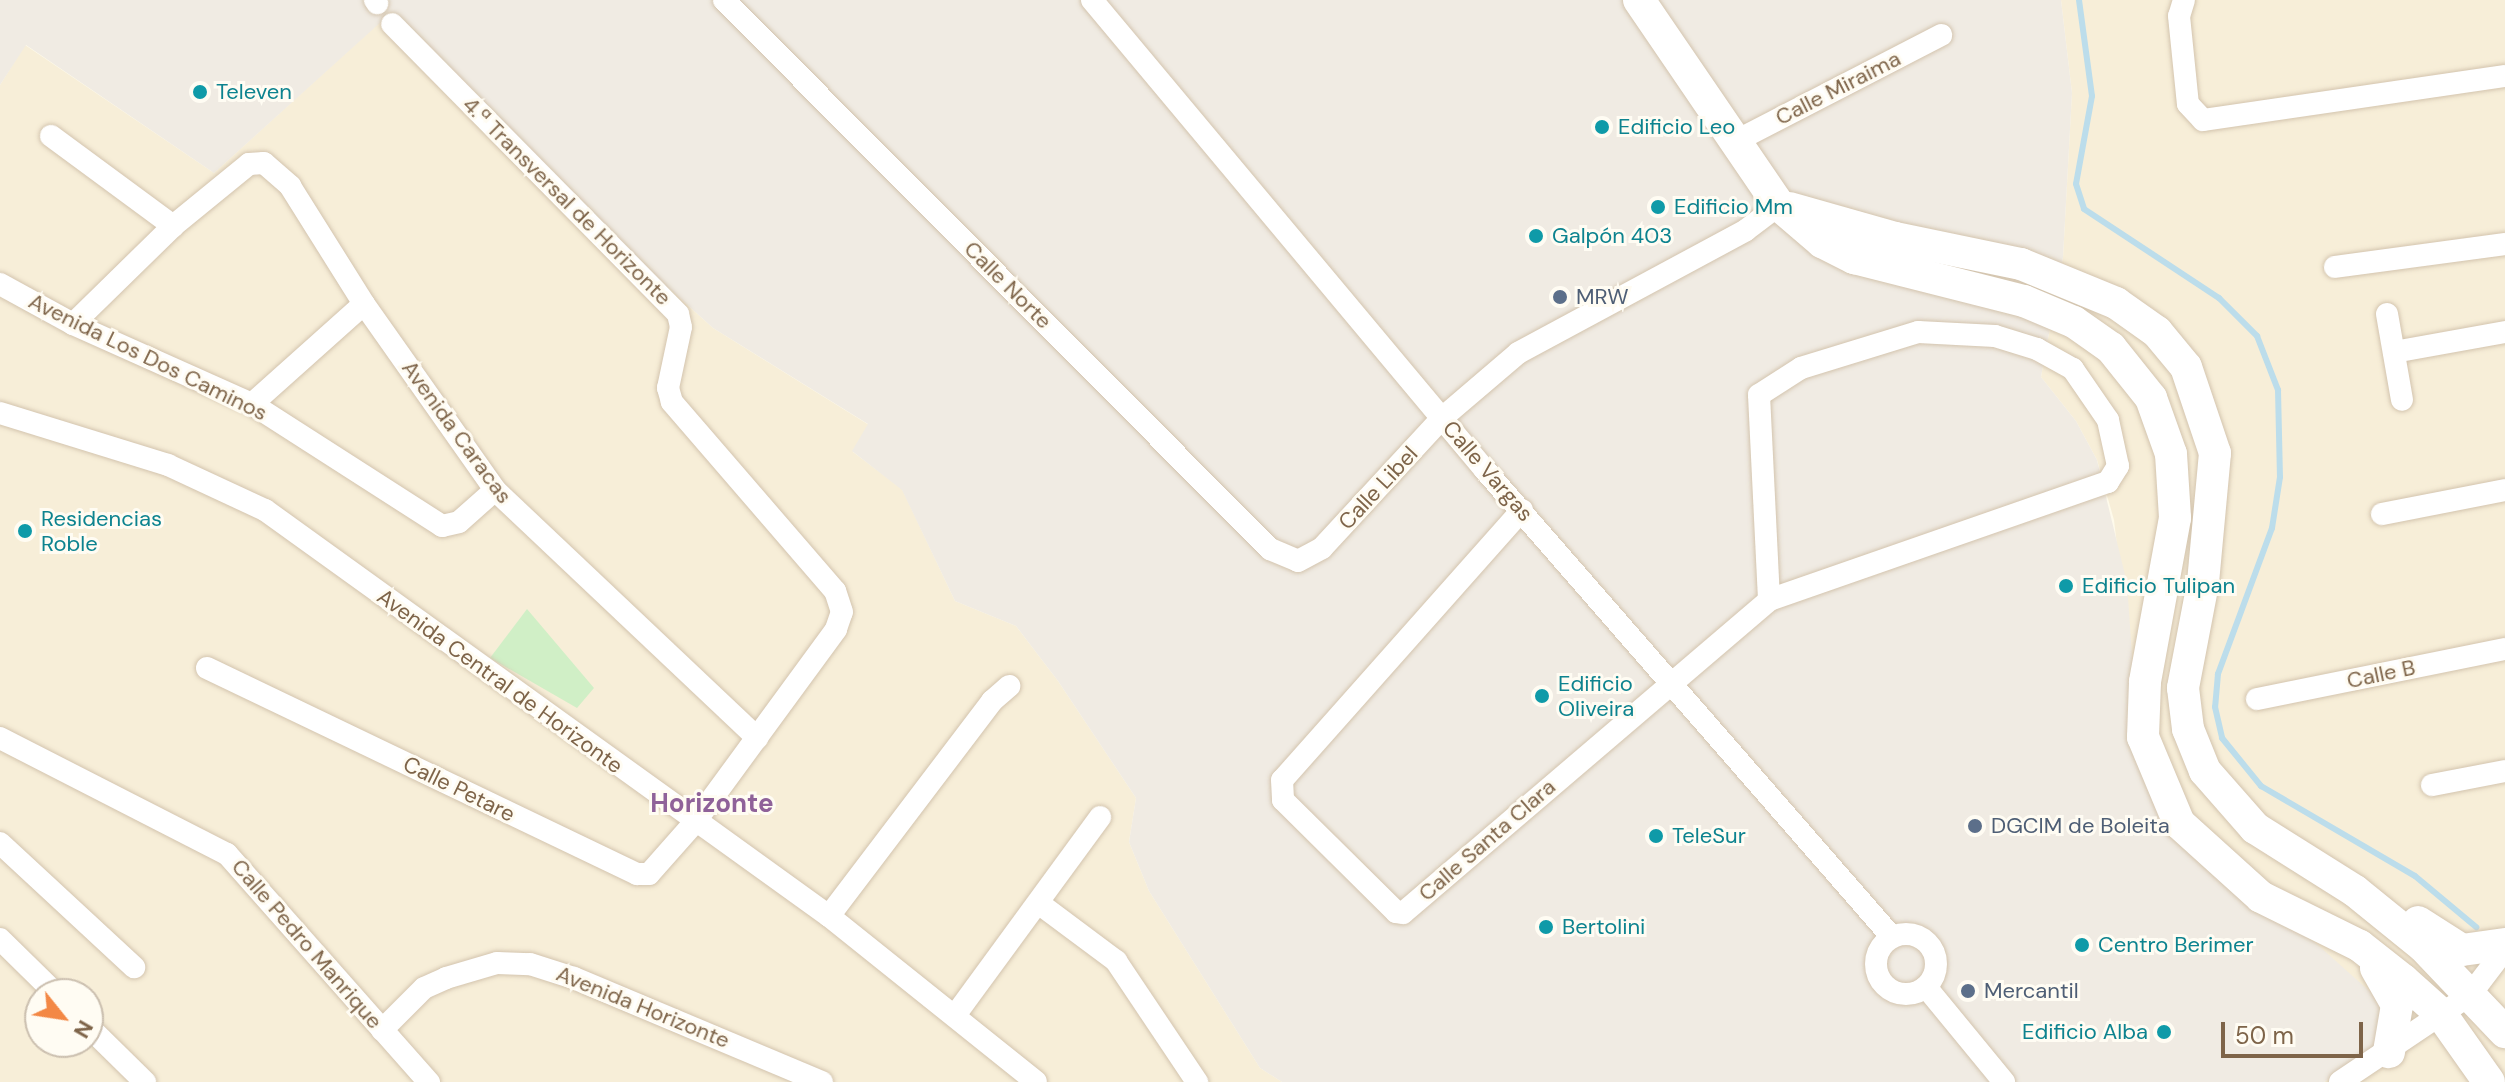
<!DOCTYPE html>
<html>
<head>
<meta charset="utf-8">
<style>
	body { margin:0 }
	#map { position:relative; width:2505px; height:1082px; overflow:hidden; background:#fefaeb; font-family:"DM Sans",sans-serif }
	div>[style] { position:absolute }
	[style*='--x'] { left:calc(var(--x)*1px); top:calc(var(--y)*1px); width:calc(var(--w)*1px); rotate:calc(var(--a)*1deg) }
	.residential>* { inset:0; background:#f7eed8 }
	.industrial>* { inset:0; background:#f0ebe3 }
	.green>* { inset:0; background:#d0efc6 }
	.stream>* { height:6px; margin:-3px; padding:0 3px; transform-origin:3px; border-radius:3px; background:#bcddeb }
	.roads { filter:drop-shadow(0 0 2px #d3c4ae) drop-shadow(0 0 2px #d3c4ae) }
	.street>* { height:22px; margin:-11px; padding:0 11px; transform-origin:11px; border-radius:11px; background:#fff }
	.street>.ring { margin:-11px; padding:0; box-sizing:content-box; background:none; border:22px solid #fff; border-radius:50% }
	.secondary>* { height:32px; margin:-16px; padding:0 16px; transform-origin:16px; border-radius:16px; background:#fff }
	.dots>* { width:22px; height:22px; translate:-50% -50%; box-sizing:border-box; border:4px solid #fffcf3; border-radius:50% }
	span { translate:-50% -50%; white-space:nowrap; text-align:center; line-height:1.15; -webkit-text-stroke:6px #fffcf3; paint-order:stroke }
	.street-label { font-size:22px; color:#7e6449 }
	.culture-label { font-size:22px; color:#0d838f }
	.left { translate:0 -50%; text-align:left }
	.right { translate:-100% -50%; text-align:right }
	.service-label { font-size:22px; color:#4e5e75 }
	.quarter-label { font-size:26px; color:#8f6299; font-weight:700 }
	.north { position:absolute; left:24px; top:978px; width:80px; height:80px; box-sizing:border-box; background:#fffcf3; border:2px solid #cbbfaf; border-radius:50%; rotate:120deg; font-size:22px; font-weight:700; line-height:32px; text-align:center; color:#7e6449 }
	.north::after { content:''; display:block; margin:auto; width:28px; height:36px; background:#f38845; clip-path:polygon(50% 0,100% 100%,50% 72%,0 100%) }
	.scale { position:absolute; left:2221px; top:1022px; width:142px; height:36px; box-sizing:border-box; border:4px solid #7e6449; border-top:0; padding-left:10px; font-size:24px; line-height:28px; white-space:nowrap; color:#7e6449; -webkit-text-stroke:6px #fffcf3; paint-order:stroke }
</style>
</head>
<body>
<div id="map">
	<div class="residential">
		<div style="clip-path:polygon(2061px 0,2505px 0,2505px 1082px,2324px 1082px,2384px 1043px,2207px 858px,2135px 699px,2114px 520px,2097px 460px,2076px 421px,2041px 377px,2063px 257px,2072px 93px)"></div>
		<div style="clip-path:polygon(evenodd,392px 11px,587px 214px,713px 328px,869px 425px,853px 452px,902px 489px,955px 601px,1016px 626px,1058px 681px,1136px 798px,1129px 842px,1149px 891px,1260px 1068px,1282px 1082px,0 1082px,0 85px,25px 45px,214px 173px,392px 11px,40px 994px,88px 994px,88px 1042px,40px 1042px,40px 994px)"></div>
	</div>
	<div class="industrial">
		<div style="clip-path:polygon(0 0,2061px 0,2072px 93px,2063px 257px,2041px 377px,2076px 421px,2097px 460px,2127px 583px,2135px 699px,2168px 811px,2385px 1005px,2384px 1043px,2324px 1082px,1282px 1082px,1260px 1068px,1149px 891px,1129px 842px,1136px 798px,1058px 681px,1016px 626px,955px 601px,902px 490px,852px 451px,868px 424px,713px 328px,587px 214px,392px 12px,214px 173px,26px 45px,0 85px)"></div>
	</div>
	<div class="green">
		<div style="clip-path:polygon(527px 609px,594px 688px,577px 708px,490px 658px)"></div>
	</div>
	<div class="stream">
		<div style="--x:2079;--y:0;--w:97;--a:82.3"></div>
		<div style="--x:2092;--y:96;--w:89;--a:100.3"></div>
		<div style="--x:2076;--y:184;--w:26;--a:72"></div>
		<div style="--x:2084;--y:209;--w:162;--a:33.4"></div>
		<div style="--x:2219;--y:298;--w:54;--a:45"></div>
		<div style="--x:2257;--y:336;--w:58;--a:68.7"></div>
		<div style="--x:2278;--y:390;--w:87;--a:88.7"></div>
		<div style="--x:2280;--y:477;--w:52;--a:98.9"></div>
		<div style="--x:2272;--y:528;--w:156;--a:110.3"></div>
		<div style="--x:2218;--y:674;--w:33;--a:95"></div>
		<div style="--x:2215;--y:707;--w:32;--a:77"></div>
		<div style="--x:2222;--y:738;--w:62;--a:50.9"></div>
		<div style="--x:2261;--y:786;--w:178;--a:30.3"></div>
		<div style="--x:2415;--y:876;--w:80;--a:39.9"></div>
	</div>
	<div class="roads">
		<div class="street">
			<div style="--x:375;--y:0;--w:4;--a:56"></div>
			<div style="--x:724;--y:0;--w:774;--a:45.16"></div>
			<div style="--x:1270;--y:549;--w:30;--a:23"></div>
			<div style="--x:1298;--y:561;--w:27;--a:-28"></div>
			<div style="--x:1322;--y:548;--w:177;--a:-47.3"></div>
			<div style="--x:1442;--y:418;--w:100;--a:-40.5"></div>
			<div style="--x:1518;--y:353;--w:259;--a:-28.3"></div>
			<div style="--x:1746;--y:230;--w:41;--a:-37.1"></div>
			<div style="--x:1092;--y:0;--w:613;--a:50.1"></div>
			<div style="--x:1485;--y:470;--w:619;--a:48.93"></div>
			<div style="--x:2184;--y:0;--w:17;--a:107"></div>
			<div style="--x:2179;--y:16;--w:88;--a:84.2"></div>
			<div style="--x:2188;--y:104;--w:22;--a:47"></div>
			<div style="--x:2203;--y:120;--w:305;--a:-8.3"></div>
			<div style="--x:51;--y:136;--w:152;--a:36.4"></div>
			<div style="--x:1736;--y:141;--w:231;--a:-27.3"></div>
			<div style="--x:2335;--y:267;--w:172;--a:-7.7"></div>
			<div style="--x:0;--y:284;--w:83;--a:28.7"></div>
			<div style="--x:73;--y:324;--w:196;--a:24.1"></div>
			<div style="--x:252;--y:404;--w:226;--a:32.7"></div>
			<div style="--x:442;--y:526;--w:17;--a:-13"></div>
			<div style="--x:459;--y:522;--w:48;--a:-41.6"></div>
			<div style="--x:2387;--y:314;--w:87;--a:80.1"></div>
			<div style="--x:73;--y:324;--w:140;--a:-44.4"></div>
			<div style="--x:173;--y:226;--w:98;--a:-39.2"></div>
			<div style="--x:249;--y:164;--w:15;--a:-4"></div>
			<div style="--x:264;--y:163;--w:35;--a:41"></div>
			<div style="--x:290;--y:186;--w:139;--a:57.9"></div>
			<div style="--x:364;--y:304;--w:228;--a:54.8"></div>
			<div style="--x:495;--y:490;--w:361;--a:43.4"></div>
			<div style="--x:2394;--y:352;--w:113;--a:-10.2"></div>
			<div style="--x:252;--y:404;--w:150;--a:-41.8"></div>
			<div style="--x:0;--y:413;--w:176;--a:17.2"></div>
			<div style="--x:168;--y:465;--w:107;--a:24.9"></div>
			<div style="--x:265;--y:510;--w:695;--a:35.75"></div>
			<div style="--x:829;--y:916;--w:265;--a:38.7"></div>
			<div style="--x:1522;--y:510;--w:361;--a:131.6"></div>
			<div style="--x:1282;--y:780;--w:20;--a:87"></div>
			<div style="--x:1283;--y:800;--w:159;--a:44.7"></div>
			<div style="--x:1396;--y:912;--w:7;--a:8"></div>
			<div style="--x:1403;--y:913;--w:482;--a:-40.5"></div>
			<div style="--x:1769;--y:600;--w:359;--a:-19.2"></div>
			<div style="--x:2108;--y:482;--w:19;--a:-58"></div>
			<div style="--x:2118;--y:466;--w:47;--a:-102.3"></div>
			<div style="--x:2108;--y:420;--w:62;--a:-124.5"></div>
			<div style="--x:2073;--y:369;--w:41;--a:-150.9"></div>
			<div style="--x:2037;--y:349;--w:44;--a:-162.8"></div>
			<div style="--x:1995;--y:336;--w:77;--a:-177"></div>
			<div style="--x:1918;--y:332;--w:122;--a:162.9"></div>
			<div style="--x:1801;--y:368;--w:50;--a:147.3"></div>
			<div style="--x:1759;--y:395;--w:205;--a:87.2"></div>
			<div style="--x:2382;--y:514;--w:125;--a:-11"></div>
			<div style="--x:207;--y:668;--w:477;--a:25.6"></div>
			<div style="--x:637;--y:874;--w:12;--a:0"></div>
			<div style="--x:649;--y:874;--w:69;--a:-48.5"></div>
			<div style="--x:695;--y:822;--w:239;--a:-53.8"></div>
			<div style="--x:836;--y:629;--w:18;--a:-71"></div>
			<div style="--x:842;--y:612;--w:22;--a:-108"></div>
			<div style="--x:835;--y:591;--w:250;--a:-130.8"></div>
			<div style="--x:672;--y:402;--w:15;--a:-106"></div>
			<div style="--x:668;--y:388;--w:62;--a:-78"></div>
			<div style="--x:681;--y:327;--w:13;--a:-103"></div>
			<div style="--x:678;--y:314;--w:407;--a:-134.6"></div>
			<div style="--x:2257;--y:699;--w:253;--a:-11.4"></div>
			<div style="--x:0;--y:738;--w:255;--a:27.1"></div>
			<div style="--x:227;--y:854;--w:305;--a:48.5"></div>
			<div style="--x:2432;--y:785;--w:74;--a:-10.9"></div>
			<div style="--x:0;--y:843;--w:183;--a:42.8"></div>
			<div style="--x:1041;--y:905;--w:94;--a:36.7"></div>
			<div style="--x:1116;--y:961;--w:146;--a:56.2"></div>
			<div style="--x:829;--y:916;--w:270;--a:-52.8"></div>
			<div style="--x:992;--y:701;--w:23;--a:-41"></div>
			<div class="ring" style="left:1876px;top:934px;width:38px;height:38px"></div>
			<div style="--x:0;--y:939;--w:78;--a:44.5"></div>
			<div style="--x:1926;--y:987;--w:123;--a:50.6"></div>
			<div style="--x:956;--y:1014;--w:244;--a:-53.8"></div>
			<div style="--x:88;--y:1026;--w:80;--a:44.5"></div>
			<div style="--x:382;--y:1030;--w:59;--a:-45"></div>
			<div style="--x:424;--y:988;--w:24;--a:-24"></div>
			<div style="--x:446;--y:978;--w:53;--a:-16.4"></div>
			<div style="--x:497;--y:963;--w:33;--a:2"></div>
			<div style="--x:530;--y:964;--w:46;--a:17.7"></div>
			<div style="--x:574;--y:978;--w:269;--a:22.8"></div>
			<div style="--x:2340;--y:1082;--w:156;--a:-33.8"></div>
			<div style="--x:2470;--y:995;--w:58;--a:-52.7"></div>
		</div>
		<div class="secondary">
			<div style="--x:1639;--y:0;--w:248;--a:55.7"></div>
			<div style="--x:1779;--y:205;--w:57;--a:40.7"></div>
			<div style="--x:1822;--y:242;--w:36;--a:27"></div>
			<div style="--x:1854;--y:258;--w:175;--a:14.2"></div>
			<div style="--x:2024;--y:301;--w:54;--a:22.8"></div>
			<div style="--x:2074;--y:322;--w:45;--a:35.1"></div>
			<div style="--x:2111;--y:348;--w:64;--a:51.3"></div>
			<div style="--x:2151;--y:398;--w:59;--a:70.3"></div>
			<div style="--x:2171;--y:454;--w:64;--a:86.4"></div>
			<div style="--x:2175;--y:518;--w:167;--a:100.4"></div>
			<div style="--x:2145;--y:682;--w:55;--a:92.1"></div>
			<div style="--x:2143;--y:737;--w:93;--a:67.3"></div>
			<div style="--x:2179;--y:823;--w:110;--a:42.1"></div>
			<div style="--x:2261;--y:897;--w:110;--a:26.3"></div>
			<div style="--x:2360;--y:946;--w:55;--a:38.3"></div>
			<div style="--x:2403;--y:980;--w:51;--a:41.8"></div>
			<div style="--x:2441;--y:1014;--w:83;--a:54.8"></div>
			<div style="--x:1789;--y:208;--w:110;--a:15.8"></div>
			<div style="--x:1895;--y:238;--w:129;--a:11.7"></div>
			<div style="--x:2021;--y:264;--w:103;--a:22.3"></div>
			<div style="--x:2116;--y:303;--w:50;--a:35.3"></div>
			<div style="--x:2157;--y:332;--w:45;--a:50.4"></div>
			<div style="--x:2186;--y:367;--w:91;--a:71.4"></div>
			<div style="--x:2215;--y:453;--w:131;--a:95.3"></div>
			<div style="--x:2203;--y:583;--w:107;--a:100.8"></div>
			<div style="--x:2183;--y:688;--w:41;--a:83"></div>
			<div style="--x:2188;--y:729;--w:45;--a:68"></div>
			<div style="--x:2205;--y:771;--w:76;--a:48.7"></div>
			<div style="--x:2255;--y:828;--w:118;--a:32.2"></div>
			<div style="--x:2355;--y:891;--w:87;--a:39"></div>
			<div style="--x:2423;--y:946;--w:119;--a:46.4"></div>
			<div style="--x:2418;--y:922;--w:52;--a:32.5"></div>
			<div style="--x:2462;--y:950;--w:43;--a:-7.9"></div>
			<div style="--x:2376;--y:968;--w:43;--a:60.4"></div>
			<div style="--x:2397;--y:1005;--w:48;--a:99.7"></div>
		</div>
	</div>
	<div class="dots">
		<div style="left:200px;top:92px;background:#0f9aa8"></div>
		<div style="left:1602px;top:127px;background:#0f9aa8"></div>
		<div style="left:1658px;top:207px;background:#0f9aa8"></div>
		<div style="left:1536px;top:236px;background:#0f9aa8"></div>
		<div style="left:1560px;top:297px;background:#5c6f8a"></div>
		<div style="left:25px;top:531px;background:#0f9aa8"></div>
		<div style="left:2066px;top:586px;background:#0f9aa8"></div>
		<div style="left:1542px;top:696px;background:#0f9aa8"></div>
		<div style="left:1975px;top:826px;background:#5c6f8a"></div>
		<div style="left:1656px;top:836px;background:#0f9aa8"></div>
		<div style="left:1546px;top:927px;background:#0f9aa8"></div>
		<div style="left:2082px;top:945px;background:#0f9aa8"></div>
		<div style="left:1968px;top:991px;background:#5c6f8a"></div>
		<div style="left:2164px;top:1032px;background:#0f9aa8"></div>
	</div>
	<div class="street-label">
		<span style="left:1838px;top:88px;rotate:-27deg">Calle Miraima</span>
		<span style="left:567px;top:201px;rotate:45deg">4.ª Transversal de Horizonte</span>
		<span style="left:1008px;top:285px;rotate:45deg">Calle Norte</span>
		<span style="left:148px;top:357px;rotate:26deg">Avenida Los Dos Caminos</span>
		<span style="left:457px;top:432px;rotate:54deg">Avenida Caracas</span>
		<span style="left:1488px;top:471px;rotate:49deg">Calle Vargas</span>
		<span style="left:1378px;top:488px;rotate:-47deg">Calle Libel</span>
		<span style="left:2381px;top:674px;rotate:-12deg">Calle B</span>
		<span style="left:500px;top:681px;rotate:36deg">Avenida Central de Horizonte</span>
		<span style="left:459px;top:789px;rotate:26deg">Calle Petare</span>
		<span style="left:1487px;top:840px;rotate:-41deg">Calle Santa Clara</span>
		<span style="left:307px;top:944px;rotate:49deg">Calle Pedro Manrique</span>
		<span style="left:643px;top:1007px;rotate:22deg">Avenida Horizonte</span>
	</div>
	<div class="culture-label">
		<span class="left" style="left:216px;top:92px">Televen</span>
		<span class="left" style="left:1618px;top:127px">Edificio Leo</span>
		<span class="left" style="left:1674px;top:207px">Edificio Mm</span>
		<span class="left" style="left:1552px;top:236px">Galpón 403</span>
		<span class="left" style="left:41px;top:531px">Residencias<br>Roble</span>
		<span class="left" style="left:2082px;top:586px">Edificio Tulipan</span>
		<span class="left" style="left:1558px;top:696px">Edificio<br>Oliveira</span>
		<span class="left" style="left:1672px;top:836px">TeleSur</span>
		<span class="left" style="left:1562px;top:927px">Bertolini</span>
		<span class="left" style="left:2098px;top:945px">Centro Berimer</span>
		<span class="right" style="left:2148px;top:1032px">Edificio Alba</span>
	</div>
	<div class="service-label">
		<span class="left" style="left:1576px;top:297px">MRW</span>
		<span class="left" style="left:1991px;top:826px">DGCIM de Boleita</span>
		<span class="left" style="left:1984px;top:991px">Mercantil</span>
	</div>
	<div class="quarter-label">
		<span style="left:712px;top:804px">Horizonte</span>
	</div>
	<div class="north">N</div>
	<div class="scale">50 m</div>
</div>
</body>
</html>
